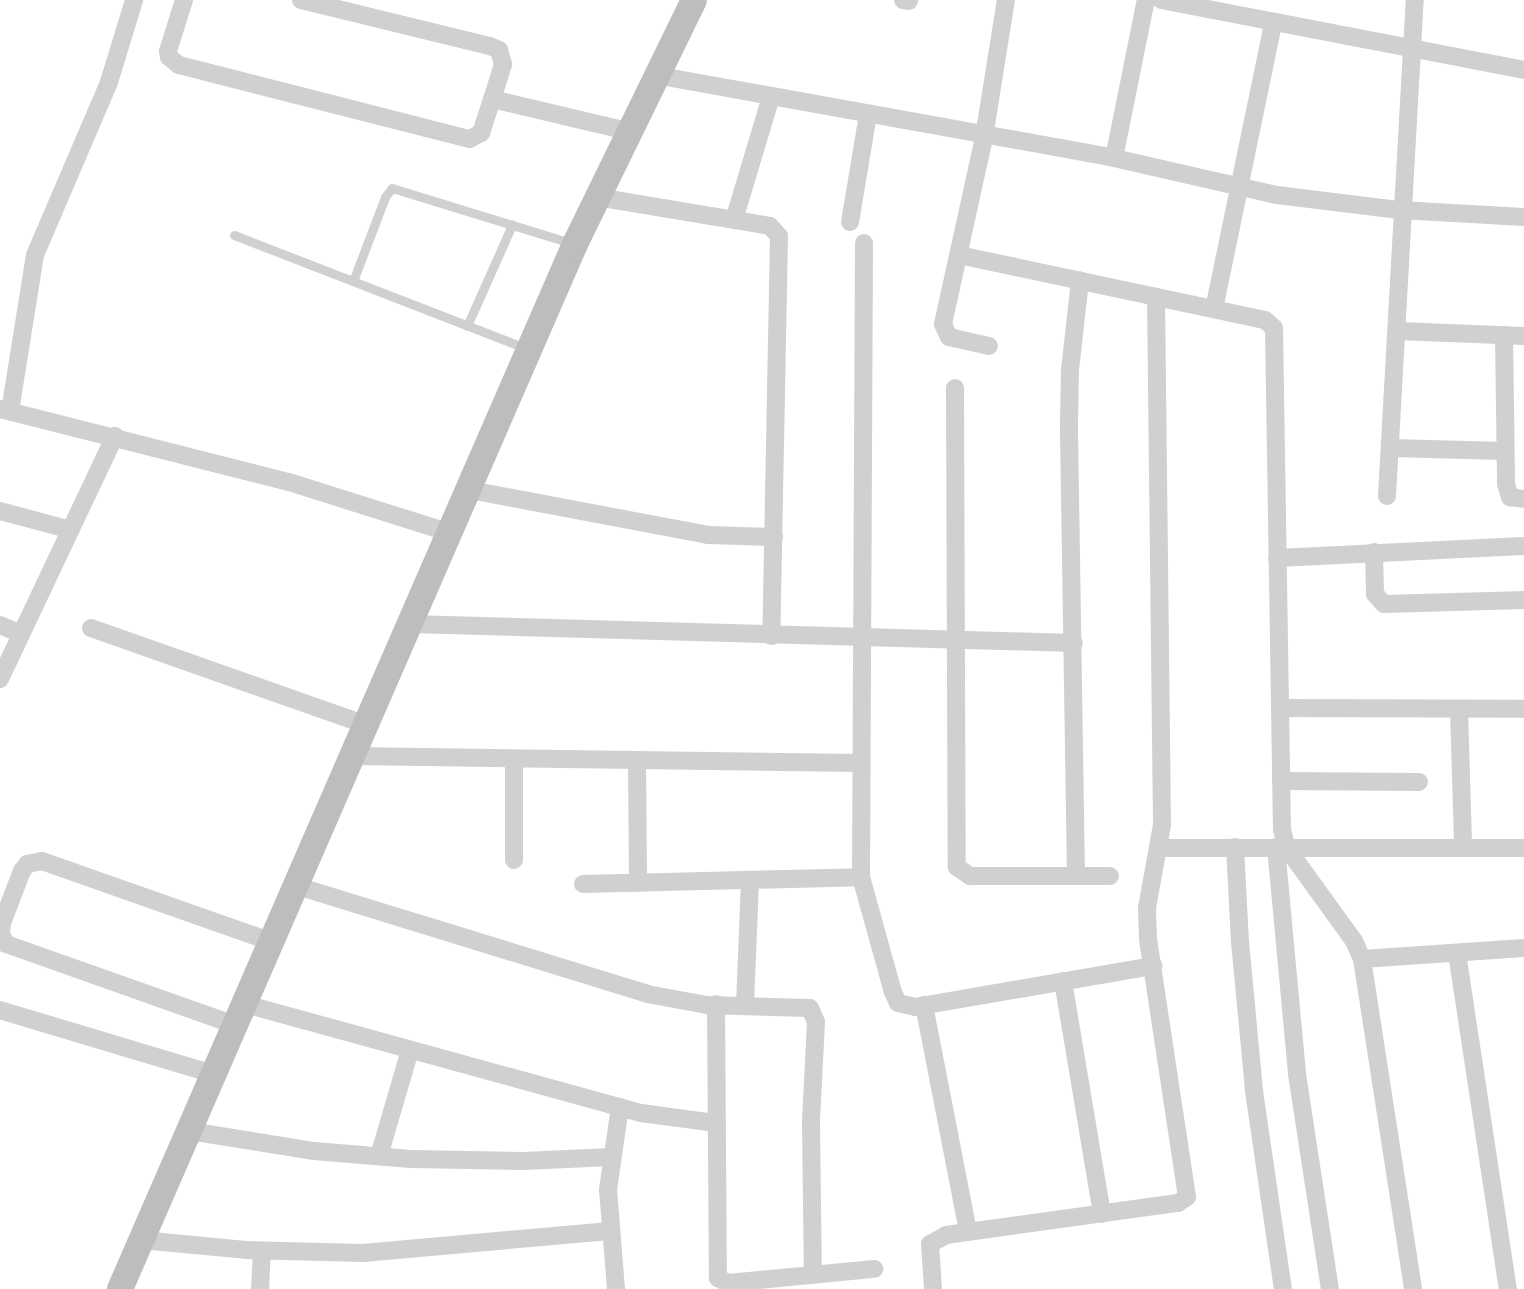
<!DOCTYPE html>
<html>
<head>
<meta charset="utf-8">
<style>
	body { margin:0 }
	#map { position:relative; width:1524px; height:1289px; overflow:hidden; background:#fff; font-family:Overpass,sans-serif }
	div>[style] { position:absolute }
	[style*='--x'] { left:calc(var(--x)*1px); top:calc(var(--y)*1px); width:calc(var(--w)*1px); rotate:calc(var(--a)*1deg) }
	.lane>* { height:9px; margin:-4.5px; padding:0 4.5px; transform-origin:4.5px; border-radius:4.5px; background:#d0d0d0 }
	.street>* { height:18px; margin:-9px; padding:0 9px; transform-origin:9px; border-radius:9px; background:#d0d0d0 }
	.secondary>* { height:26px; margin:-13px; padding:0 13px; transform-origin:13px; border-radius:13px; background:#bdbdbd }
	span { translate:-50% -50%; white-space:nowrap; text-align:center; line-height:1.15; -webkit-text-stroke:8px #fff; paint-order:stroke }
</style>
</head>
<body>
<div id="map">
	<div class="lane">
		<div style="--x:234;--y:235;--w:315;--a:21.2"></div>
		<div style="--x:353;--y:281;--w:90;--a:-69.1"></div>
		<div style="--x:385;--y:197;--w:11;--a:-52"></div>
		<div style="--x:392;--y:188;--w:187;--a:17.1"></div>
		<div style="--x:467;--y:326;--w:111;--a:-66"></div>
	</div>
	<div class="street">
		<div style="--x:184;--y:0;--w:53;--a:107.4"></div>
		<div style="--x:168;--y:51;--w:6;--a:81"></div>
		<div style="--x:169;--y:57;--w:13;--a:39"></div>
		<div style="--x:179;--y:65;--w:300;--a:14.3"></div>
		<div style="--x:470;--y:139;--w:13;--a:-29"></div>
		<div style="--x:481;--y:133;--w:36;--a:-72"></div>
		<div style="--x:301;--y:0;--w:195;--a:13.7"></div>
		<div style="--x:490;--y:46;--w:10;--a:24"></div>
		<div style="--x:499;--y:50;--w:15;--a:74"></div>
		<div style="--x:503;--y:64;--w:37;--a:107"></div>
		<div style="--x:492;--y:99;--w:139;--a:13.3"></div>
		<div style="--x:903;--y:0;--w:6;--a:9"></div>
		<div style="--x:1161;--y:0;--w:370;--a:10.9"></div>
		<div style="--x:655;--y:75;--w:466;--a:10.2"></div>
		<div style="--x:1114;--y:158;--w:167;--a:12.8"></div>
		<div style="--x:1277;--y:195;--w:124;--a:7"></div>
		<div style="--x:1400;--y:210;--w:124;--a:3.2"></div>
		<div style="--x:1114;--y:158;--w:161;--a:-78.6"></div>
		<div style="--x:597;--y:197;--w:175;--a:9.5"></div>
		<div style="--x:770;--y:226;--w:13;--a:48"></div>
		<div style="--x:779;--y:236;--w:400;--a:91.1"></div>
		<div style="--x:734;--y:220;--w:128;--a:-73.3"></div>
		<div style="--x:850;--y:222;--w:109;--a:-80.5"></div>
		<div style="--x:864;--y:243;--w:634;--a:90.27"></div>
		<div style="--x:861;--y:877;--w:119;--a:74.5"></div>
		<div style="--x:893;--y:992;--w:12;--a:66"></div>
		<div style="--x:898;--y:1003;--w:17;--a:13"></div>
		<div style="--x:915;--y:1007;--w:242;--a:-9.8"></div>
		<div style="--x:959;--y:255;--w:313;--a:12"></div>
		<div style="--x:1265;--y:320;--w:12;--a:42"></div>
		<div style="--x:1274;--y:328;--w:501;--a:89.09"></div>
		<div style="--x:1282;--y:829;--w:18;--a:77"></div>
		<div style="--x:1286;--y:847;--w:116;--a:54.1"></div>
		<div style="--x:1354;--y:941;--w:20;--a:66"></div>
		<div style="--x:1362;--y:959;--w:334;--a:81.2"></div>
		<div style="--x:1214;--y:309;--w:290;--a:-78.3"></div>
		<div style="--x:1398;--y:331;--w:126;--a:2.3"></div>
		<div style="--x:1504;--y:335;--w:149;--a:89.2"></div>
		<div style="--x:1506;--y:484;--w:14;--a:73"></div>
		<div style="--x:1510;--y:497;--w:14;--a:8"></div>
		<div style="--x:989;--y:346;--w:41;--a:-167.3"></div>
		<div style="--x:949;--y:337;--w:14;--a:-115"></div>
		<div style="--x:943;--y:324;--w:191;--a:-77.6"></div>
		<div style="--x:984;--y:137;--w:139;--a:-80.9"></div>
		<div style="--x:955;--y:388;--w:479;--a:89.8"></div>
		<div style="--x:957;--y:867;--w:16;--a:35"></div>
		<div style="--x:970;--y:876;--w:140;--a:0"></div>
		<div style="--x:0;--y:409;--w:298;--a:14.2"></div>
		<div style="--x:289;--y:482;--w:170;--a:17.5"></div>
		<div style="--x:10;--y:411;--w:158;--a:-80.9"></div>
		<div style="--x:35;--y:255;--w:188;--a:-66.8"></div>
		<div style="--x:109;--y:82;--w:86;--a:-73"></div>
		<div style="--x:1390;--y:448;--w:115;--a:1.5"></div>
		<div style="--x:470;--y:490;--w:242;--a:10.7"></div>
		<div style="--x:708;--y:535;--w:66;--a:1.7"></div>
		<div style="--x:1387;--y:496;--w:497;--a:-86.8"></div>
		<div style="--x:0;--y:511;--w:73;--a:15"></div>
		<div style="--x:1374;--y:552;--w:42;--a:88.6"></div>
		<div style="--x:1375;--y:594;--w:13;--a:48"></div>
		<div style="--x:1384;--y:604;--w:140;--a:-1.6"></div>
		<div style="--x:1277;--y:558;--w:247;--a:-2.8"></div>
		<div style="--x:411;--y:624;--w:663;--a:1.64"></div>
		<div style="--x:0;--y:625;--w:23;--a:23"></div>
		<div style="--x:91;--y:628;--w:293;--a:19.4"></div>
		<div style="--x:0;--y:679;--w:269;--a:-64.7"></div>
		<div style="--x:1280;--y:708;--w:244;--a:0.2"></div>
		<div style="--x:1459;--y:709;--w:138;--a:88.3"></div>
		<div style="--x:353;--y:756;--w:508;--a:0.79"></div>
		<div style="--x:514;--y:759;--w:101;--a:90"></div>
		<div style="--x:637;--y:761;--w:122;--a:89.5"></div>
		<div style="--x:1281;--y:781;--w:138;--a:0.4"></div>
		<div style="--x:1235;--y:847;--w:95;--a:87"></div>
		<div style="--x:1240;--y:942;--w:150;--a:84.6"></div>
		<div style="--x:1254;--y:1091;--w:200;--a:81.7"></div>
		<div style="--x:1276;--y:847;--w:228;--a:84.7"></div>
		<div style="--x:1297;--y:1074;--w:218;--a:81.3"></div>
		<div style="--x:1159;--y:848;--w:365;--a:0"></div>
		<div style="--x:1076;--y:876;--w:450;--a:-90.9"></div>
		<div style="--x:1069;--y:426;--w:56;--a:-89"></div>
		<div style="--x:1070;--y:370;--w:90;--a:-83.6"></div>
		<div style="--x:583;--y:884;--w:278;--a:-1.4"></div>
		<div style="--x:297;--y:886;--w:366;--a:17.1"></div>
		<div style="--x:647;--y:994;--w:61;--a:10.4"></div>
		<div style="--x:707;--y:1005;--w:103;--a:1.7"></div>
		<div style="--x:810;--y:1008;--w:15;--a:67"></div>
		<div style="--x:816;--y:1022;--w:100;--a:92.9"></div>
		<div style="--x:811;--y:1122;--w:153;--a:89.3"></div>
		<div style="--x:1457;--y:953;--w:340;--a:81.4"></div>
		<div style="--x:1362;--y:959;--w:162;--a:-3.9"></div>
		<div style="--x:1063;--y:981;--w:236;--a:80.5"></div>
		<div style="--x:245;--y:1004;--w:411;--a:15.4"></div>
		<div style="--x:641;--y:1113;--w:76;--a:7.6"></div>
		<div style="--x:716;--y:1004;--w:274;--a:89.6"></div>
		<div style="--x:718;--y:1278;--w:11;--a:27"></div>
		<div style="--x:728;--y:1283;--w:147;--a:-5.5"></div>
		<div style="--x:745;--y:1005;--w:125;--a:-87.7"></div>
		<div style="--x:924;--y:1005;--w:231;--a:79"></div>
		<div style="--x:0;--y:1010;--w:223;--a:16.7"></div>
		<div style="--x:235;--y:1025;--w:243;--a:-160.5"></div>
		<div style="--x:6;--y:944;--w:11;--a:-117"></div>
		<div style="--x:1;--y:934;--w:11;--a:-85"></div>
		<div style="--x:2;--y:923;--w:56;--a:-69"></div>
		<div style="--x:22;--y:871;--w:9;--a:-54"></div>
		<div style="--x:27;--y:864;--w:15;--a:-11"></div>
		<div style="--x:42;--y:861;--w:244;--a:19.4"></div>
		<div style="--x:189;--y:1131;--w:127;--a:9.1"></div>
		<div style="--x:314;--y:1151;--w:97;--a:4.7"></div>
		<div style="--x:411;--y:1159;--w:113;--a:1"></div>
		<div style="--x:524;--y:1161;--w:87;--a:-2.6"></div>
		<div style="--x:379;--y:1156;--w:110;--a:-73.7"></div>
		<div style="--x:141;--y:1240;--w:105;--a:5.4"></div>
		<div style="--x:246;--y:1250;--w:117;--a:1.5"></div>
		<div style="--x:363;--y:1253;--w:248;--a:-5.1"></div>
		<div style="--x:260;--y:1289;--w:38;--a:-87"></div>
		<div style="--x:616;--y:1289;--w:99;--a:-94.6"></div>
		<div style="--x:608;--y:1190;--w:84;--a:-81.8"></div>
		<div style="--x:933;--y:1289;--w:45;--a:-93.8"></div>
		<div style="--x:930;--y:1244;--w:18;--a:-29"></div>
		<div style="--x:946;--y:1235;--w:234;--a:-7.9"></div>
		<div style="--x:1178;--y:1203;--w:11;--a:-34"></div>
		<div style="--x:1187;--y:1197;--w:262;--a:-98.6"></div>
		<div style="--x:1148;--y:938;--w:30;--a:-92"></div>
		<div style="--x:1147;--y:908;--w:84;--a:-79.8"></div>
		<div style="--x:1162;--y:825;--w:528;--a:-90.65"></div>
	</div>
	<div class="secondary">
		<div style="--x:120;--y:1289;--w:1140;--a:-66.47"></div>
		<div style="--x:575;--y:244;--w:271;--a:-64"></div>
	</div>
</div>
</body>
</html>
